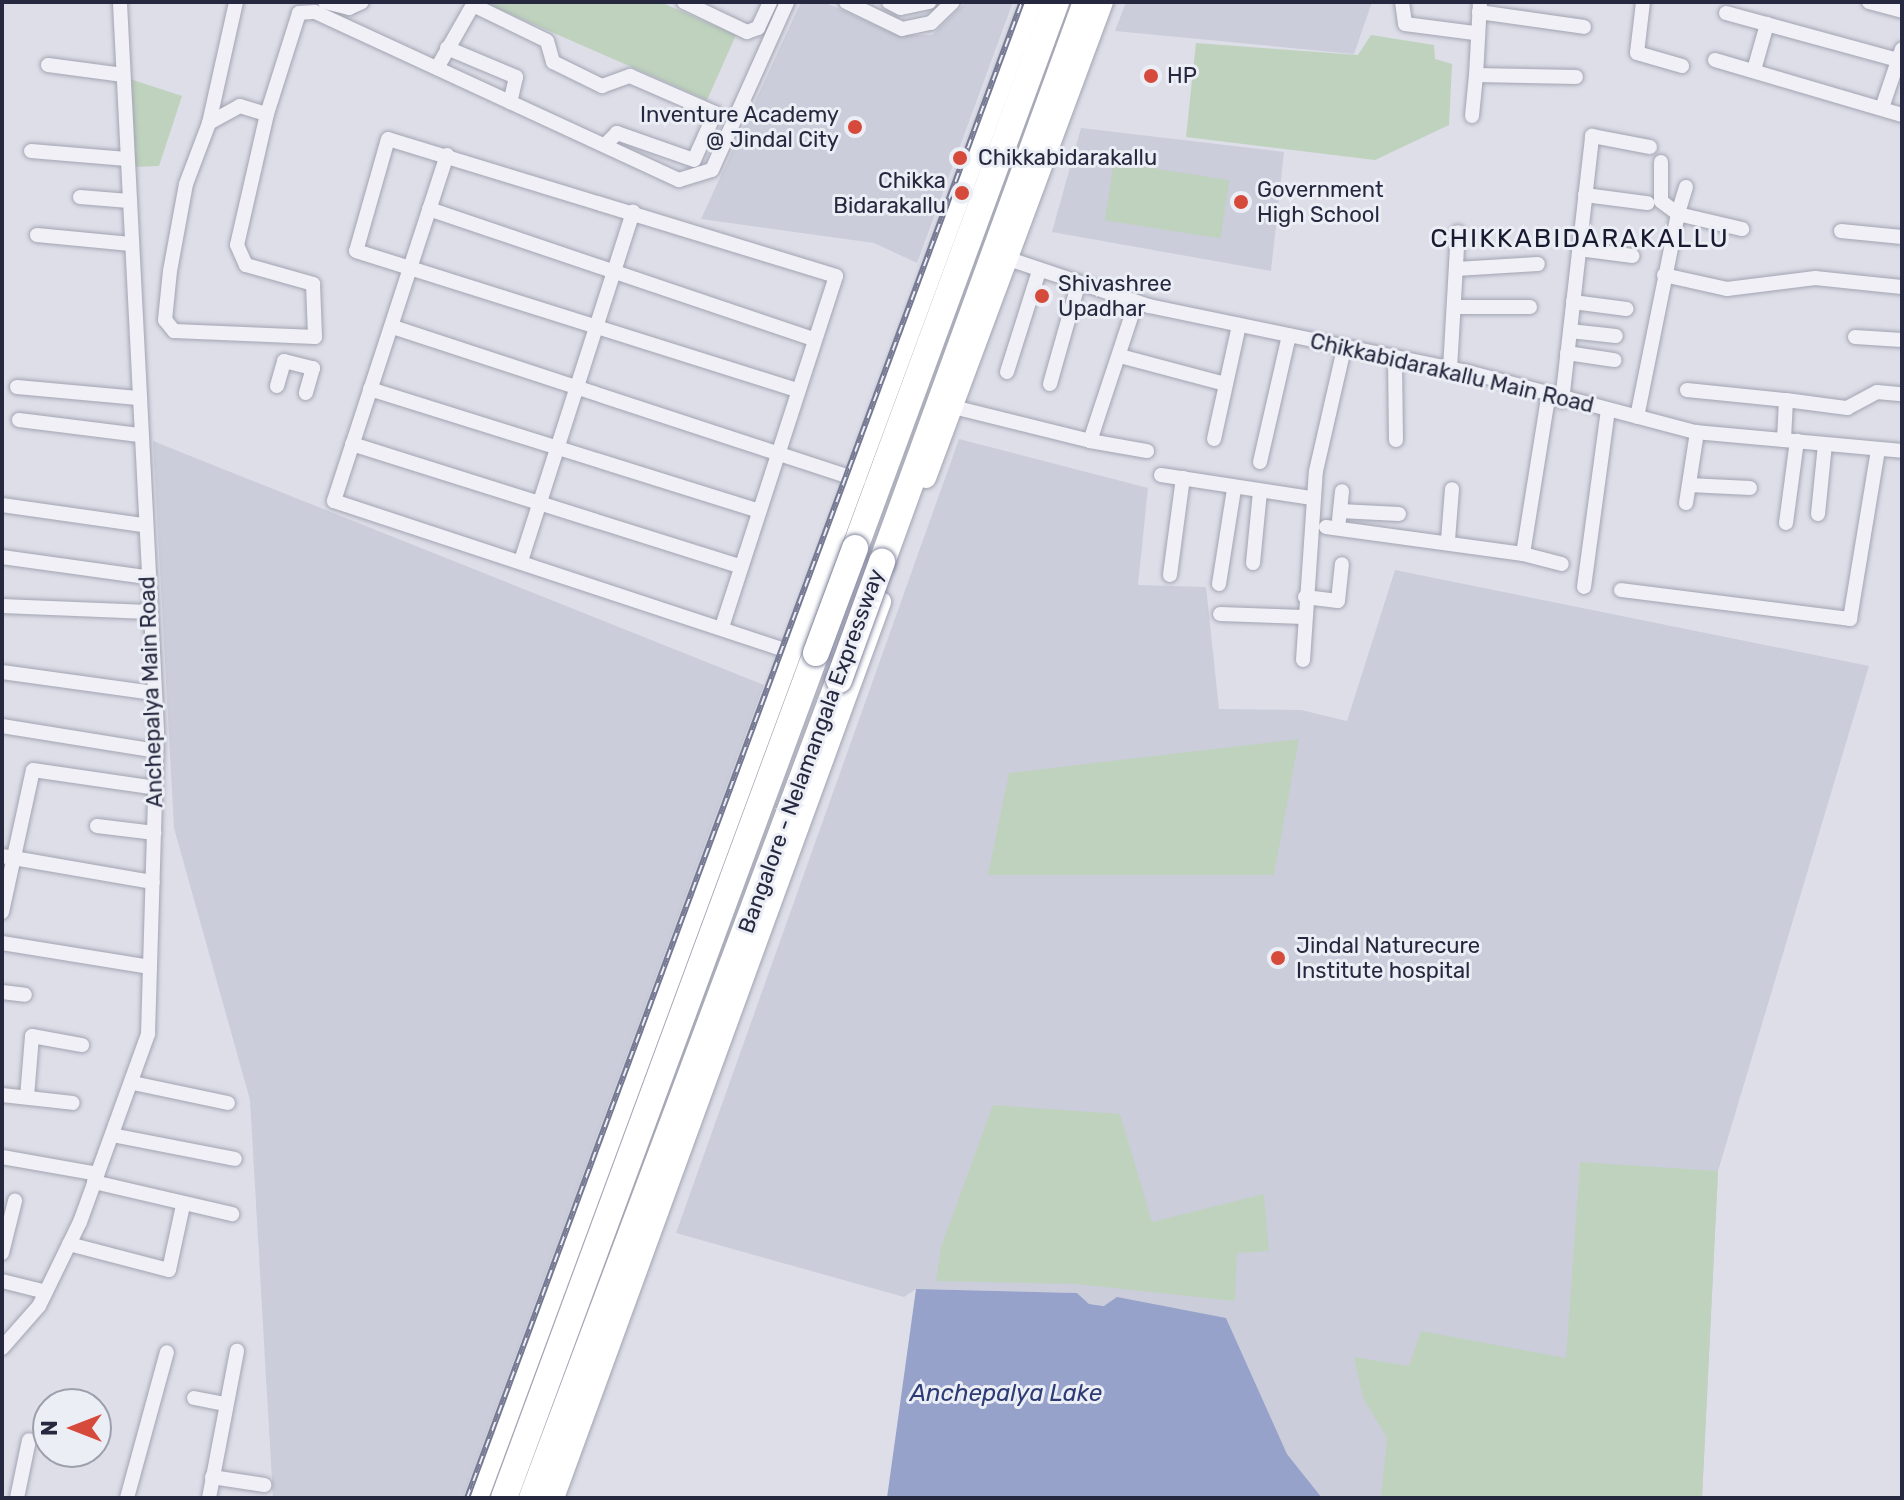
<!DOCTYPE html>
<html>
<head>
<meta charset="utf-8">
<style>
	body { margin:0 }
	#map { position:relative; width:1904px; height:1500px; overflow:hidden; background:#dddee8; font-family:Rubik,sans-serif }
	div>[style] { position:absolute }
	[style*='--x'] { left:calc(var(--x)*1px); top:calc(var(--y)*1px); width:calc(var(--w)*1px); rotate:calc(var(--a)*1deg) }
	.built>* { inset:0; background:#cbcdda }
	.green>* { inset:0; background:#bed2be; transform-origin:0 0 }
	.water>* { inset:0; background:#96a2ca }
	.roads { filter:drop-shadow(0 0 2px #a2a4b2) drop-shadow(0 0 2px #a2a4b2) }
	.street>* { height:14px; margin:-7px; padding:0 7px; transform-origin:7px; border-radius:7px; background:#f0f0f6 }
	.secondary>* { height:20px; margin:-10px; padding:0 10px; transform-origin:10px; border-radius:10px; background:#fff }
	.highway>* { height:26px; margin:-13px; padding:0 13px; transform-origin:13px; border-radius:13px; background:#fff }
	.rail>* { height:6px; margin-top:-3px; transform-origin:0; background:repeating-linear-gradient(90deg,#eceef5 0 9px,#767992 0 18px); box-sizing:border-box; border-block:2px solid #767992 }
	.bridges { filter:drop-shadow(0 0 2px #84879f) drop-shadow(0 0 2px #84879f) }
	.highway-bridge>* { height:26px; margin:-13px; padding:0 13px; transform-origin:13px; border-radius:13px; background:#fff }
	.dots>* { width:22px; height:22px; translate:-50% -50%; box-sizing:border-box; border:4px solid #eceef5; border-radius:50% }
	span { translate:-50% -50%; white-space:nowrap; text-align:center; line-height:1.15; -webkit-text-stroke:6px #eceef5; paint-order:stroke }
	.poi-label { font-size:22px; color:#26283f }
	.left { translate:0 -50%; text-align:left }
	.right { translate:-100% -50%; text-align:right }
	.street-label { font-size:22px; color:#26283f }
	.water-label { font-size:24px; color:#2e3c75; font-style:italic }
	.quarter-label { font-size:26px; color:#181a30; letter-spacing:2px }
	.frame { position:absolute; inset:0; border:4px solid #26283f; pointer-events:none }
	.north { position:absolute; left:32px; top:1388px; width:80px; height:80px; box-sizing:border-box; background:#eceef5; border:2px solid #9d9fac; border-radius:50%; rotate:270deg; font-size:22px; font-weight:700; line-height:32px; text-align:center; color:#26283f }
	.north::after { content:''; display:block; margin:auto; width:28px; height:36px; background:#d54a3a; clip-path:polygon(50% 0,100% 100%,50% 72%,0 100%) }
</style>
</head>
<body>
<div id="map">
	<div class="built">
		<div style="clip-path:polygon(801px 2px,824px 2px,897px 35px,932px 35px,966px 2px,1013px 2px,917px 263px,874px 243px,701px 219px)"></div>
		<div style="clip-path:polygon(1126px 2px,1372px 2px,1354px 54px,1115px 31px)"></div>
		<div style="clip-path:polygon(1081px 128px,1284px 152px,1271px 271px,1052px 232px)"></div>
		<div style="clip-path:polygon(959px 439px,1148px 488px,1138px 585px,1206px 587px,1219px 709px,1301px 710px,1347px 721px,1395px 570px,1869px 666px,1718px 1171px,1702px 1498px,1322px 1498px,1287px 1454px,1226px 1318px,1089px 1304px,1077px 1293px,916px 1289px,904px 1297px,676px 1233px)"></div>
		<div style="clip-path:polygon(153px 441px,764px 685px,463px 1498px,273px 1498px,250px 1100px,174px 828px)"></div>
	</div>
	<div class="green">
		<div style="clip-path:polygon(483px 2px,660px 2px,736px 35px,707px 100px)"></div>
		<div style="clip-path:polygon(1371px 35px,1434px 45px,1435px 59px,1452px 64px,1449px 125px,1375px 160px,1186px 137px,1196px 43px,1358px 55px)"></div>
		<div style="clip-path:polygon(130px 79px,182px 96px,159px 166px,133px 167px)"></div>
		<div style="left:1114px;top:162px;width:117px;height:59px;rotate:9deg"></div>
		<div style="clip-path:polygon(1299px 739px,1274px 875px,988px 875px,1009px 773px)"></div>
		<div style="clip-path:polygon(993px 1105px,1120px 1114px,1152px 1222px,1264px 1194px,1269px 1251px,1237px 1253px,1235px 1301px,1076px 1284px,936px 1281px,941px 1247px)"></div>
		<div style="clip-path:polygon(1580px 1162px,1718px 1171px,1702px 1498px,1381px 1498px,1387px 1438px,1363px 1398px,1354px 1357px,1409px 1366px,1421px 1331px,1566px 1358px)"></div>
	</div>
	<div class="water">
		<div style="clip-path:polygon(916px 1289px,1077px 1293px,1089px 1304px,1104px 1306px,1117px 1297px,1226px 1318px,1287px 1454px,1322px 1498px,887px 1498px)"></div>
	</div>
	<div class="roads">
		<div class="street">
			<div style="--x:325;--y:2;--w:25;--a:14"></div>
			<div style="--x:349;--y:8;--w:14;--a:-25"></div>
			<div style="--x:684;--y:2;--w:70;--a:25.5"></div>
			<div style="--x:747;--y:32;--w:12;--a:-20"></div>
			<div style="--x:758;--y:28;--w:29;--a:-65"></div>
			<div style="--x:846;--y:2;--w:62;--a:25.7"></div>
			<div style="--x:902;--y:29;--w:30;--a:-12"></div>
			<div style="--x:931;--y:23;--w:30;--a:-44"></div>
			<div style="--x:889;--y:2;--w:13;--a:27"></div>
			<div style="--x:901;--y:8;--w:29;--a:-12"></div>
			<div style="--x:1402;--y:2;--w:22;--a:82"></div>
			<div style="--x:1405;--y:24;--w:70;--a:7.4"></div>
			<div style="--x:1480;--y:2;--w:73;--a:93.1"></div>
			<div style="--x:1476;--y:75;--w:100;--a:1.1"></div>
			<div style="--x:1643;--y:2;--w:51;--a:96.7"></div>
			<div style="--x:1637;--y:53;--w:47;--a:16.1"></div>
			<div style="--x:1869;--y:2;--w:34;--a:15"></div>
			<div style="--x:1479;--y:12;--w:106;--a:8.1"></div>
			<div style="--x:1726;--y:13;--w:182;--a:15.3"></div>
			<div style="--x:447;--y:48;--w:75;--a:22.8"></div>
			<div style="--x:516;--y:77;--w:26;--a:103"></div>
			<div style="--x:1715;--y:60;--w:195;--a:16.4"></div>
			<div style="--x:48;--y:65;--w:76;--a:7.6"></div>
			<div style="--x:437;--y:68;--w:73;--a:-60.3"></div>
			<div style="--x:473;--y:5;--w:82;--a:25.9"></div>
			<div style="--x:547;--y:41;--w:22;--a:74"></div>
			<div style="--x:553;--y:62;--w:55;--a:26.1"></div>
			<div style="--x:602;--y:86;--w:30;--a:-20"></div>
			<div style="--x:630;--y:76;--w:93;--a:23.5"></div>
			<div style="--x:715;--y:113;--w:51;--a:114.1"></div>
			<div style="--x:694;--y:160;--w:82;--a:-160.7"></div>
			<div style="--x:617;--y:133;--w:17;--a:135"></div>
			<div style="--x:1754;--y:70;--w:48;--a:-74.2"></div>
			<div style="--x:1882;--y:108;--w:62;--a:-71.3"></div>
			<div style="--x:267;--y:114;--w:134;--a:102.9"></div>
			<div style="--x:237;--y:245;--w:22;--a:66"></div>
			<div style="--x:246;--y:265;--w:70;--a:15.8"></div>
			<div style="--x:313;--y:284;--w:53;--a:87.8"></div>
			<div style="--x:315;--y:337;--w:141;--a:-177.6"></div>
			<div style="--x:174;--y:331;--w:14;--a:-129"></div>
			<div style="--x:165;--y:320;--w:49;--a:-84.2"></div>
			<div style="--x:170;--y:271;--w:88;--a:-79.6"></div>
			<div style="--x:186;--y:184;--w:65;--a:-69.3"></div>
			<div style="--x:209;--y:123;--w:35;--a:-29"></div>
			<div style="--x:240;--y:106;--w:28;--a:17"></div>
			<div style="--x:267;--y:114;--w:106;--a:-72.4"></div>
			<div style="--x:299;--y:13;--w:16;--a:-4"></div>
			<div style="--x:315;--y:12;--w:401;--a:24.8"></div>
			<div style="--x:679;--y:180;--w:34;--a:-17"></div>
			<div style="--x:712;--y:170;--w:184;--a:-65.9"></div>
			<div style="--x:1472;--y:116;--w:41;--a:-84.4"></div>
			<div style="--x:209;--y:123;--w:124;--a:-77.4"></div>
			<div style="--x:31;--y:151;--w:96;--a:4.8"></div>
			<div style="--x:447;--y:155;--w:364;--a:108.1"></div>
			<div style="--x:334;--y:501;--w:484;--a:18.3"></div>
			<div style="--x:1686;--y:187;--w:28;--a:107"></div>
			<div style="--x:1678;--y:214;--w:66;--a:13.2"></div>
			<div style="--x:1585;--y:195;--w:63;--a:7.4"></div>
			<div style="--x:80;--y:197;--w:49;--a:4.7"></div>
			<div style="--x:429;--y:209;--w:406;--a:18.7"></div>
			<div style="--x:1841;--y:231;--w:61;--a:5.6"></div>
			<div style="--x:37;--y:235;--w:94;--a:5.5"></div>
			<div style="--x:1579;--y:249;--w:54;--a:7.4"></div>
			<div style="--x:1009;--y:259;--w:148;--a:18.6"></div>
			<div style="--x:1149;--y:306;--w:322;--a:11.7"></div>
			<div style="--x:1464;--y:371;--w:239;--a:14.8"></div>
			<div style="--x:1695;--y:432;--w:208;--a:5.2"></div>
			<div style="--x:1456;--y:269;--w:82;--a:-3.5"></div>
			<div style="--x:1664;--y:275;--w:65;--a:12.5"></div>
			<div style="--x:1727;--y:289;--w:89;--a:-7.1"></div>
			<div style="--x:1815;--y:278;--w:87;--a:5.9"></div>
			<div style="--x:1573;--y:302;--w:54;--a:7.4"></div>
			<div style="--x:1454;--y:307;--w:76;--a:0"></div>
			<div style="--x:393;--y:327;--w:490;--a:18.2"></div>
			<div style="--x:1570;--y:331;--w:46;--a:6.2"></div>
			<div style="--x:1855;--y:337;--w:47;--a:3.7"></div>
			<div style="--x:1567;--y:353;--w:48;--a:8.5"></div>
			<div style="--x:1120;--y:356;--w:109;--a:14.9"></div>
			<div style="--x:1395;--y:360;--w:80;--a:89.3"></div>
			<div style="--x:1450;--y:369;--w:137;--a:-86.7"></div>
			<div style="--x:1007;--y:372;--w:106;--a:-72.4"></div>
			<div style="--x:1050;--y:384;--w:103;--a:-74.2"></div>
			<div style="--x:277;--y:386;--w:26;--a:-74"></div>
			<div style="--x:284;--y:361;--w:30;--a:14"></div>
			<div style="--x:313;--y:368;--w:26;--a:106"></div>
			<div style="--x:17;--y:387;--w:121;--a:5.2"></div>
			<div style="--x:370;--y:389;--w:408;--a:17.4"></div>
			<div style="--x:1687;--y:390;--w:100;--a:5.8"></div>
			<div style="--x:1786;--y:400;--w:40;--a:92.9"></div>
			<div style="--x:1786;--y:400;--w:62;--a:7.5"></div>
			<div style="--x:1847;--y:408;--w:34;--a:-28"></div>
			<div style="--x:1877;--y:392;--w:25;--a:5"></div>
			<div style="--x:1562;--y:401;--w:267;--a:-83.5"></div>
			<div style="--x:1592;--y:136;--w:59;--a:10.7"></div>
			<div style="--x:953;--y:407;--w:141;--a:13.9"></div>
			<div style="--x:1090;--y:441;--w:146;--a:-71.7"></div>
			<div style="--x:1637;--y:417;--w:207;--a:-78.6"></div>
			<div style="--x:1678;--y:214;--w:21;--a:-143"></div>
			<div style="--x:1661;--y:201;--w:39;--a:-90"></div>
			<div style="--x:19;--y:420;--w:121;--a:7.1"></div>
			<div style="--x:1214;--y:439;--w:117;--a:-77.6"></div>
			<div style="--x:1090;--y:441;--w:58;--a:10"></div>
			<div style="--x:352;--y:444;--w:405;--a:17.5"></div>
			<div style="--x:1260;--y:462;--w:130;--a:-77.1"></div>
			<div style="--x:1161;--y:475;--w:153;--a:8.7"></div>
			<div style="--x:1689;--y:485;--w:61;--a:2.8"></div>
			<div style="--x:1686;--y:503;--w:72;--a:-81.2"></div>
			<div style="--x:2;--y:505;--w:142;--a:8.1"></div>
			<div style="--x:1340;--y:511;--w:59;--a:2.9"></div>
			<div style="--x:1818;--y:514;--w:70;--a:-84.3"></div>
			<div style="--x:1339;--y:520;--w:29;--a:-84"></div>
			<div style="--x:1786;--y:523;--w:83;--a:-82.4"></div>
			<div style="--x:1326;--y:527;--w:199;--a:7.8"></div>
			<div style="--x:1523;--y:554;--w:158;--a:-80.9"></div>
			<div style="--x:1448;--y:540;--w:51;--a:-85.5"></div>
			<div style="--x:1523;--y:554;--w:40;--a:14.4"></div>
			<div style="--x:2;--y:557;--w:146;--a:7.9"></div>
			<div style="--x:521;--y:561;--w:367;--a:-72.2"></div>
			<div style="--x:1253;--y:563;--w:71;--a:-84.4"></div>
			<div style="--x:1170;--y:575;--w:98;--a:-82.4"></div>
			<div style="--x:1219;--y:584;--w:96;--a:-81"></div>
			<div style="--x:1584;--y:587;--w:179;--a:-82.3"></div>
			<div style="--x:1621;--y:590;--w:231;--a:7.2"></div>
			<div style="--x:1850;--y:619;--w:172;--a:-80.6"></div>
			<div style="--x:1305;--y:597;--w:33;--a:7"></div>
			<div style="--x:1338;--y:601;--w:37;--a:-84"></div>
			<div style="--x:2;--y:606;--w:147;--a:2.3"></div>
			<div style="--x:1220;--y:614;--w:84;--a:2"></div>
			<div style="--x:722;--y:627;--w:369;--a:-72"></div>
			<div style="--x:836;--y:276;--w:468;--a:-163"></div>
			<div style="--x:388;--y:139;--w:116;--a:105.9"></div>
			<div style="--x:356;--y:251;--w:463;--a:17.5"></div>
			<div style="--x:1303;--y:660;--w:189;--a:-86.1"></div>
			<div style="--x:1316;--y:471;--w:125;--a:-77.1"></div>
			<div style="--x:2;--y:672;--w:153;--a:7.9"></div>
			<div style="--x:2;--y:726;--w:156;--a:9.2"></div>
			<div style="--x:97;--y:826;--w:58;--a:6.9"></div>
			<div style="--x:2;--y:856;--w:153;--a:9.8"></div>
			<div style="--x:2;--y:912;--w:145;--a:-77.7"></div>
			<div style="--x:33;--y:770;--w:124;--a:8.3"></div>
			<div style="--x:2;--y:943;--w:150;--a:9.2"></div>
			<div style="--x:2;--y:992;--w:23;--a:7"></div>
			<div style="--x:133;--y:1083;--w:97;--a:11.9"></div>
			<div style="--x:2;--y:1095;--w:71;--a:6.4"></div>
			<div style="--x:27;--y:1097;--w:61;--a:-85.3"></div>
			<div style="--x:32;--y:1036;--w:51;--a:10.2"></div>
			<div style="--x:112;--y:1135;--w:125;--a:11"></div>
			<div style="--x:2;--y:1157;--w:97;--a:10"></div>
			<div style="--x:94;--y:1182;--w:142;--a:13.1"></div>
			<div style="--x:69;--y:1244;--w:103;--a:14.6"></div>
			<div style="--x:169;--y:1270;--w:66;--a:-77.8"></div>
			<div style="--x:2;--y:1253;--w:54;--a:-76"></div>
			<div style="--x:2;--y:1281;--w:45;--a:14"></div>
			<div style="--x:2;--y:1348;--w:56;--a:-48.6"></div>
			<div style="--x:39;--y:1306;--w:93;--a:-64"></div>
			<div style="--x:80;--y:1222;--w:200;--a:-70.1"></div>
			<div style="--x:148;--y:1034;--w:303;--a:-88.3"></div>
			<div style="--x:157;--y:731;--w:730;--a:-92.91"></div>
			<div style="--x:194;--y:1398;--w:32;--a:11"></div>
			<div style="--x:212;--y:1477;--w:53;--a:8.7"></div>
			<div style="--x:17;--y:1498;--w:59;--a:-78.3"></div>
			<div style="--x:127;--y:1498;--w:151;--a:-74.7"></div>
			<div style="--x:209;--y:1498;--w:150;--a:-79.2"></div>
		</div>
		<div class="secondary">
			<div style="--x:926;--y:478;--w:508;--a:-69.6"></div>
			<div style="--x:478;--y:1498;--w:1595;--a:-69.68"></div>
			<div style="--x:554;--y:1498;--w:954;--a:-69.95"></div>
		</div>
		<div class="highway">
			<div style="--x:855;--y:548;--w:582;--a:-69.79"></div>
			<div style="--x:882;--y:562;--w:596;--a:-69.98"></div>
			<div style="--x:504;--y:1498;--w:901;--a:-69.73"></div>
			<div style="--x:532;--y:1498;--w:874;--a:-69.43"></div>
		</div>
	</div>
	<div class="rail">
		<div style="--x:467;--y:1498;--w:1596;--a:-69.65"></div>
	</div>
	<div class="bridges">
		<div class="highway-bridge">
			<div style="--x:816;--y:653;--w:112;--a:-69.6"></div>
			<div style="--x:839;--y:680;--w:126;--a:-70"></div>
		</div>
	</div>
	<div class="dots">
		<div style="left:1151px;top:76px;background:#d54a3a"></div>
		<div style="left:855px;top:127px;background:#d54a3a"></div>
		<div style="left:960px;top:158px;background:#d54a3a"></div>
		<div style="left:962px;top:193px;background:#d54a3a"></div>
		<div style="left:1241px;top:202px;background:#d54a3a"></div>
		<div style="left:1042px;top:296px;background:#d54a3a"></div>
		<div style="left:1278px;top:958px;background:#d54a3a"></div>
	</div>
	<div class="poi-label">
		<span class="left" style="left:1167px;top:76px">HP</span>
		<span class="right" style="left:839px;top:127px">Inventure Academy<br>@ Jindal City</span>
		<span class="left" style="left:978px;top:158px">Chikkabidarakallu</span>
		<span class="right" style="left:946px;top:193px">Chikka<br>Bidarakallu</span>
		<span class="left" style="left:1257px;top:202px">Government<br>High School</span>
		<span class="left" style="left:1058px;top:296px">Shivashree<br>Upadhar</span>
		<span class="left" style="left:1296px;top:958px">Jindal Naturecure<br>Institute hospital</span>
	</div>
	<div class="street-label">
		<span style="left:1452px;top:373px;rotate:13deg">Chikkabidarakallu Main Road</span>
		<span style="left:151px;top:692px;rotate:-92deg">Anchepalya Main Road</span>
		<span style="left:811px;top:751px;rotate:-70deg">Bangalore - Nelamangala Expressway</span>
	</div>
	<div class="water-label">
		<span style="left:1006px;top:1394px">Anchepalya Lake</span>
	</div>
	<div class="quarter-label">
		<span style="left:1580px;top:239px">CHIKKABIDARAKALLU</span>
	</div>
	<div class="frame"></div>
	<div class="north">N</div>
</div>
</body>
</html>
